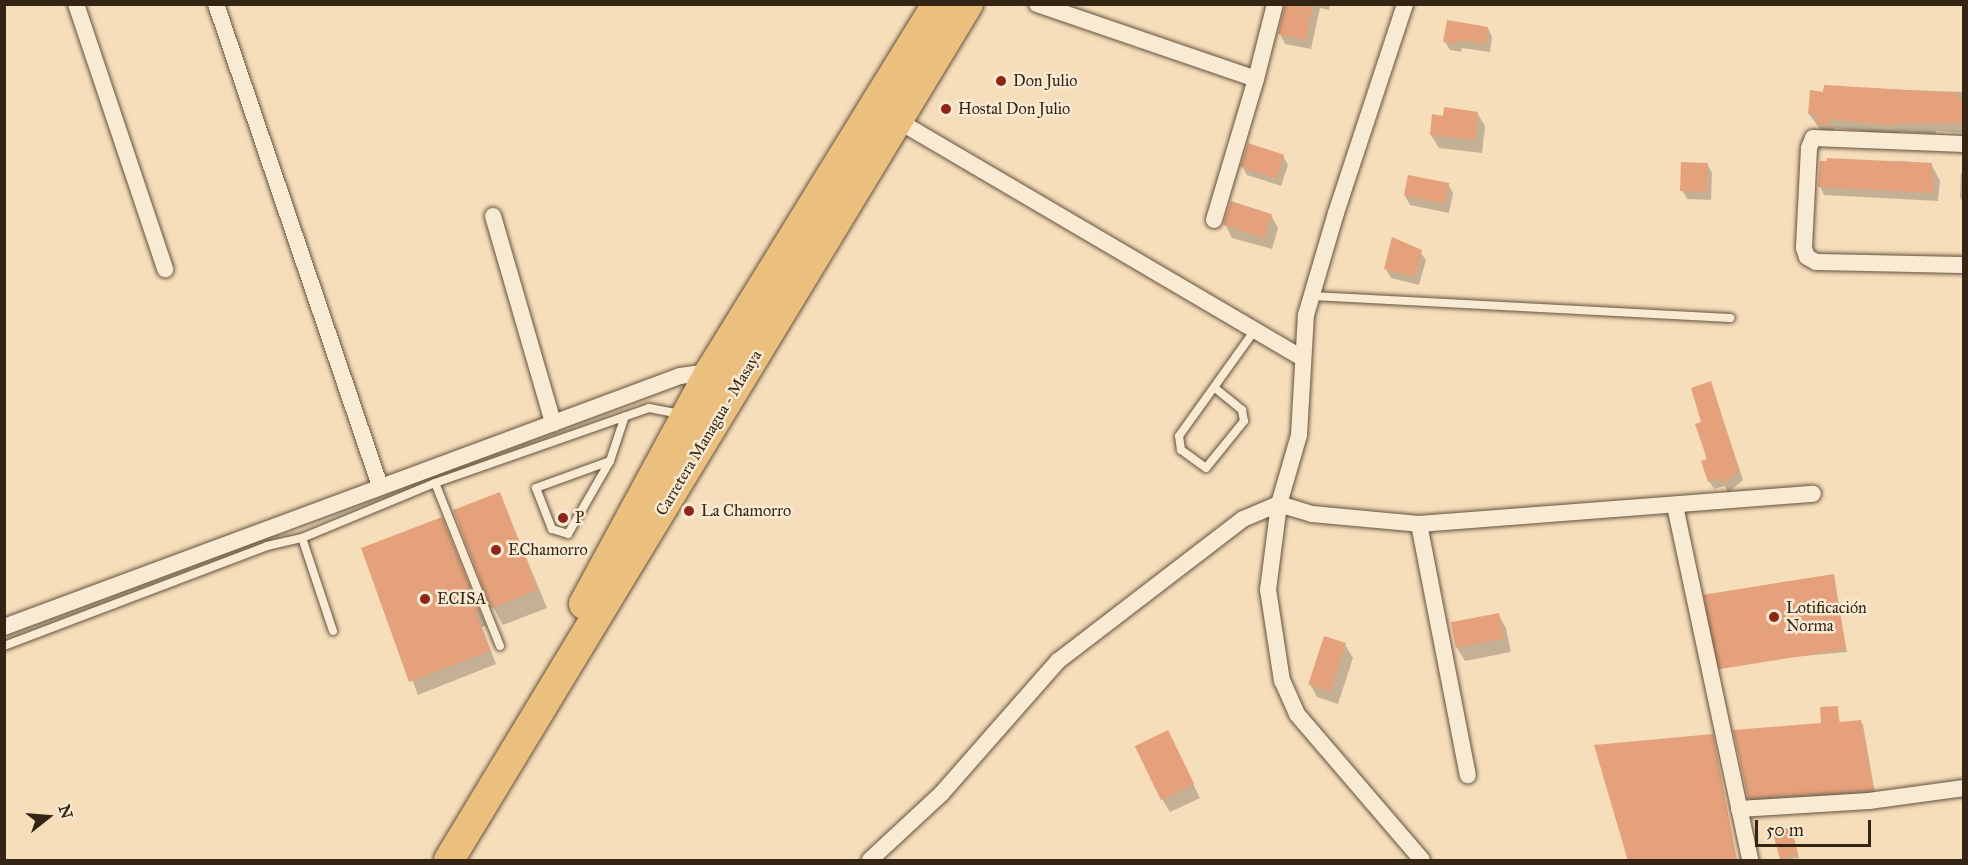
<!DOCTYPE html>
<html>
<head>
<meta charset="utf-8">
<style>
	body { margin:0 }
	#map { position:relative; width:1968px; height:865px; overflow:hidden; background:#f6debb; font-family:"IM FELL Great Primer",serif }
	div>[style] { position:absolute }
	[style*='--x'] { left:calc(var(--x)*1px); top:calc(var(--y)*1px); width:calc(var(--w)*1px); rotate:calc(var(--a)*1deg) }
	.shadow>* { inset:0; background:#0003 }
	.building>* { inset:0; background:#e5a17b; transform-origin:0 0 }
	.roads { filter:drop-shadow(0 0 2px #64523d) drop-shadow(0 0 2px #64523d) }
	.lane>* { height:8px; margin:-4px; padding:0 4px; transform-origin:4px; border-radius:4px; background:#f9ead3 }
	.street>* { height:16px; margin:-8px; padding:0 8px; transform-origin:8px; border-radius:8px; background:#f9ead3 }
	.highway>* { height:30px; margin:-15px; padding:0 15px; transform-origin:15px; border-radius:15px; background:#ebbf7e }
	.dots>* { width:16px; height:16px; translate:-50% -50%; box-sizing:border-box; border:3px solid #f9ead3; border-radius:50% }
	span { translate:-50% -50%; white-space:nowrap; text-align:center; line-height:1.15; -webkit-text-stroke:5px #f9ead3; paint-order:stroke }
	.poi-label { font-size:16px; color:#342413 }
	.left { translate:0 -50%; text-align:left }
	.street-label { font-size:16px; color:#342413 }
	.frame { position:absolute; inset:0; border:6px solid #342413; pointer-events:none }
	.north { position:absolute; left:18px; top:787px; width:60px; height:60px; -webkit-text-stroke:4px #f9ead3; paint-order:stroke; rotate:73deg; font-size:16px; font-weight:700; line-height:24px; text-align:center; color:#342413 }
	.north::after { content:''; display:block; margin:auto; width:21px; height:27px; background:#342413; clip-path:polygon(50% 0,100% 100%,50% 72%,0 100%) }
	.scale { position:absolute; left:1755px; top:820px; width:116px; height:27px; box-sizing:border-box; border:3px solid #342413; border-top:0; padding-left:8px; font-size:18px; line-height:21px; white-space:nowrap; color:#342413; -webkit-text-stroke:4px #f9ead3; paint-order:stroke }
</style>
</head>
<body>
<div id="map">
	<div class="shadow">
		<div style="clip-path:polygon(1285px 4px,1330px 4px,1329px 10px,1320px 8px,1311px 49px,1285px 44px,1280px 34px)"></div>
		<div style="clip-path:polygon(1488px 28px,1492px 37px,1490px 52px,1462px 48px,1461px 52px,1450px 50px,1445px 42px)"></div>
		<div style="clip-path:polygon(1825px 87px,1964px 92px,1964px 133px,1936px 131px,1936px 134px,1900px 132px,1899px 135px,1835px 128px,1834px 134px,1823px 133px,1809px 114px)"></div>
		<div style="clip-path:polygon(1477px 113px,1485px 126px,1482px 153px,1439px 148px,1431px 135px,1444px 117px)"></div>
		<div style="clip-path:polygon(1283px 156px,1288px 165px,1281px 186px,1247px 175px,1242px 166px)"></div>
		<div style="clip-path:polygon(1903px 161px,1931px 164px,1940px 181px,1938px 201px,1824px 195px,1820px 186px,1821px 163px)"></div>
		<div style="clip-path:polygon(1707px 164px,1712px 173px,1711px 200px,1687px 199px,1682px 190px)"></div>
		<div style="clip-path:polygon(1961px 173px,1964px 173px,1964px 204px,1960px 197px)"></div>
		<div style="clip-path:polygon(1448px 184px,1453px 193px,1449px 213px,1410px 205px,1405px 196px)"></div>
		<div style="clip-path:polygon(1271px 215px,1278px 228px,1272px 249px,1232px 238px,1225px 224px)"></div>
		<div style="clip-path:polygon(1420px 252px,1426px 260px,1419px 285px,1391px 278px,1386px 269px)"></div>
		<div style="clip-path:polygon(1711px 383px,1743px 480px,1728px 493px,1725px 486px,1714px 489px,1709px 481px,1702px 423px)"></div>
		<div style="clip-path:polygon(500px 494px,547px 608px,503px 625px,493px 607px)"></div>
		<div style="clip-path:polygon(441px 519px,486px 626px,482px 627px,496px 664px,418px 695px,363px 549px)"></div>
		<div style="clip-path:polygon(1833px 575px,1847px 652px,1722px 664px,1720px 660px)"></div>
		<div style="clip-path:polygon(1498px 614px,1506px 628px,1511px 652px,1465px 661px,1457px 648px)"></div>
		<div style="clip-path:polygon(1345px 645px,1353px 658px,1338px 704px,1317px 697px,1310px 684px)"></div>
		<div style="clip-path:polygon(1837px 708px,1840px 723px,1860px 721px,1863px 725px,1875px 793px,1751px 801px,1749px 797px)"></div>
		<div style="clip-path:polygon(1168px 732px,1200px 798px,1170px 812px,1162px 799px)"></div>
		<div style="clip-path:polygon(1712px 736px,1737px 860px,1631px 860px)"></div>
		<div style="clip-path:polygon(1791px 829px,1799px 858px,1782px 860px,1780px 858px)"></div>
	</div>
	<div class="building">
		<div style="clip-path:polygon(1285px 4px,1313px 4px,1306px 40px,1278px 34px)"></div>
		<div style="clip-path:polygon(1447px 20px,1488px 27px,1486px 44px,1458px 40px,1457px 44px,1443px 42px)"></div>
		<div style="clip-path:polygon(1824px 85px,1959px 93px,1959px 99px,1964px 99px,1964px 123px,1895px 123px,1895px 126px,1830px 119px,1829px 125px,1816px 124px,1817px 115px,1808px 114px,1810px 90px,1823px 92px)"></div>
		<div style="clip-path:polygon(1444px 107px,1478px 112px,1475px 140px,1430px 135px,1432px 114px,1443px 116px)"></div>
		<div style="left:1248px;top:143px;width:38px;height:25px;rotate:18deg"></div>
		<div style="clip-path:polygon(1827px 158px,1932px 163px,1934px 193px,1818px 187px,1820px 161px,1827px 161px)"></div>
		<div style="left:1681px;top:162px;width:27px;height:29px;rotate:2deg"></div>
		<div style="left:1408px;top:175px;width:42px;height:21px;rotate:11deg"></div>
		<div style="left:1231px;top:201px;width:43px;height:25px;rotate:18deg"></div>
		<div style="clip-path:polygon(1392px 237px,1422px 250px,1415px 277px,1384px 269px)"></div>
		<div style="clip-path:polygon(1711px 381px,1739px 471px,1722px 485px,1720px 478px,1708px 482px,1701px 461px,1707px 459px,1695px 424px,1701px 422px,1691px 388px)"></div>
		<div style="left:500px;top:492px;width:105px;height:50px;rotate:69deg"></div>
		<div style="clip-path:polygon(442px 517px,480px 612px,476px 614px,490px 651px,409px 682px,361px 548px)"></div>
		<div style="left:1834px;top:574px;width:76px;height:132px;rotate:81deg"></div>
		<div style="left:1499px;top:613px;width:26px;height:49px;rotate:79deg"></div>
		<div style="left:1324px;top:636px;width:23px;height:51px;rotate:18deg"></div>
		<div style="clip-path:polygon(1838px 706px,1839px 722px,1861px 720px,1874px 790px,1748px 798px,1733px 730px,1821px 723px,1820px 707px)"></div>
		<div style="left:1168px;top:730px;width:60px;height:37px;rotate:64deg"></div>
		<div style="clip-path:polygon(1713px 734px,1737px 861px,1628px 861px,1594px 745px)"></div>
		<div style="left:1791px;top:827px;width:28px;height:19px;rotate:75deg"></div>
	</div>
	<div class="roads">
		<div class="lane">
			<div style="--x:1312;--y:296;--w:419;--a:3"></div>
			<div style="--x:1215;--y:388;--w:35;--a:39"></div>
			<div style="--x:1242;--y:410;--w:11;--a:80"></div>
			<div style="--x:1244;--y:421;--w:60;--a:129"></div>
			<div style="--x:1206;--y:468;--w:31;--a:-144"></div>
			<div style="--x:1181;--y:450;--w:14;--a:-98"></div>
			<div style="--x:1179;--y:436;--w:130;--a:-54.4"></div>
			<div style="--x:610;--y:461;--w:79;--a:160"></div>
			<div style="--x:536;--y:488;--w:44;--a:68.7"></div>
			<div style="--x:552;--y:529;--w:17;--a:17"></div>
			<div style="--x:568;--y:534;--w:84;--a:-60.1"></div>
			<div style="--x:610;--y:461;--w:47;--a:-71.6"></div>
			<div style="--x:333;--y:631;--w:98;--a:-108.4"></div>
			<div style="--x:302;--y:538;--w:144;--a:-22.5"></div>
			<div style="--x:4;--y:646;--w:281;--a:-20.8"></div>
			<div style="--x:267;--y:546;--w:36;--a:-13"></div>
			<div style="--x:500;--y:646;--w:175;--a:-111.7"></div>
			<div style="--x:435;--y:483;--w:227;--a:-19.3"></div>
			<div style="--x:649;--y:408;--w:33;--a:11"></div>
		</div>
		<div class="street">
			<div style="--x:76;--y:4;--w:280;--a:71.4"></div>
			<div style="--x:216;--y:4;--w:509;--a:71.21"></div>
			<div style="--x:1037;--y:4;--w:231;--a:18.9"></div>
			<div style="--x:1256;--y:79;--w:147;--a:106.6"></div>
			<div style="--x:1256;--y:79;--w:77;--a:-75.8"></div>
			<div style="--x:900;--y:122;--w:466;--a:30.4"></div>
			<div style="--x:1964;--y:144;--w:151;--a:-177.7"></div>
			<div style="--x:1813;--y:138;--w:11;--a:112"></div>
			<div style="--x:1809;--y:148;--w:100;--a:92.9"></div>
			<div style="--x:1804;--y:248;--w:9;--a:72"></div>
			<div style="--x:1807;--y:257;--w:10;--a:29"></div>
			<div style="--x:1816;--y:262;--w:148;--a:1.2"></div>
			<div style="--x:493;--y:216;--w:216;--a:73.8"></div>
			<div style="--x:1675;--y:506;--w:362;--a:78"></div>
			<div style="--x:1419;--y:524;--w:256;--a:79"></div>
			<div style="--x:4;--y:627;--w:721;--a:-20.37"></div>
			<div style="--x:680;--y:376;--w:30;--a:-8"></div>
			<div style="--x:1739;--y:809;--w:130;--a:-3.5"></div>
			<div style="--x:1869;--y:801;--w:96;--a:-7.8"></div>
			<div style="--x:870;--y:860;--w:98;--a:-42.9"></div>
			<div style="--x:942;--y:793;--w:176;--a:-48.7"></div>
			<div style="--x:1058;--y:661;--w:233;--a:-37.5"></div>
			<div style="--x:1243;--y:519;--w:39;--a:-23"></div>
			<div style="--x:1279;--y:504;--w:72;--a:-73.8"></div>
			<div style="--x:1299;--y:435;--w:120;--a:-86.7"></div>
			<div style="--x:1306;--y:315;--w:106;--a:-73.6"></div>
			<div style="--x:1336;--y:213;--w:220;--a:-71.7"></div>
			<div style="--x:1422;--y:860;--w:192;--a:-130.6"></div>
			<div style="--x:1297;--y:714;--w:36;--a:-114"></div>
			<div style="--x:1282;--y:681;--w:92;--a:-98.7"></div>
			<div style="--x:1268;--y:590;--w:87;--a:-82.7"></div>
			<div style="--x:1279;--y:504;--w:34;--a:17"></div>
			<div style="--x:1312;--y:514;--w:107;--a:5.3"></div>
			<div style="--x:1419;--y:524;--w:395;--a:-4.4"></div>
		</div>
		<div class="highway">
			<div style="--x:584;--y:604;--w:264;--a:-61.5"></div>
			<div style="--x:710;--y:372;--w:432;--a:-58.3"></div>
			<div style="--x:449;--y:860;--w:1001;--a:-58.77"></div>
		</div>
	</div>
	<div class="dots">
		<div style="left:1001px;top:81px;background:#8f2418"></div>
		<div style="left:946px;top:109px;background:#8f2418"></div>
		<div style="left:689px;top:511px;background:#8f2418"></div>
		<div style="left:563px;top:518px;background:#8f2418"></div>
		<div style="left:496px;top:550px;background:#8f2418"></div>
		<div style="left:425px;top:599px;background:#8f2418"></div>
		<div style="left:1774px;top:617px;background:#8f2418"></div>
	</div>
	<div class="poi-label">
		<span class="left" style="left:1013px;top:81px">Don Julio</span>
		<span class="left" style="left:958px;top:109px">Hostal Don Julio</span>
		<span class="left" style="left:701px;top:511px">La Chamorro</span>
		<span class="left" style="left:575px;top:518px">P</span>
		<span class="left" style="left:508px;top:550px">EChamorro</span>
		<span class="left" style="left:437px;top:599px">ECISA</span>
		<span class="left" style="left:1786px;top:617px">Lotificación<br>Norma</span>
	</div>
	<div class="street-label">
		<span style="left:709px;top:433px;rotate:-59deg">Carretera Managua - Masaya</span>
	</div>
	<div class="frame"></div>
	<div class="north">N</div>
	<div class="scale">50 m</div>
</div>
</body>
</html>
